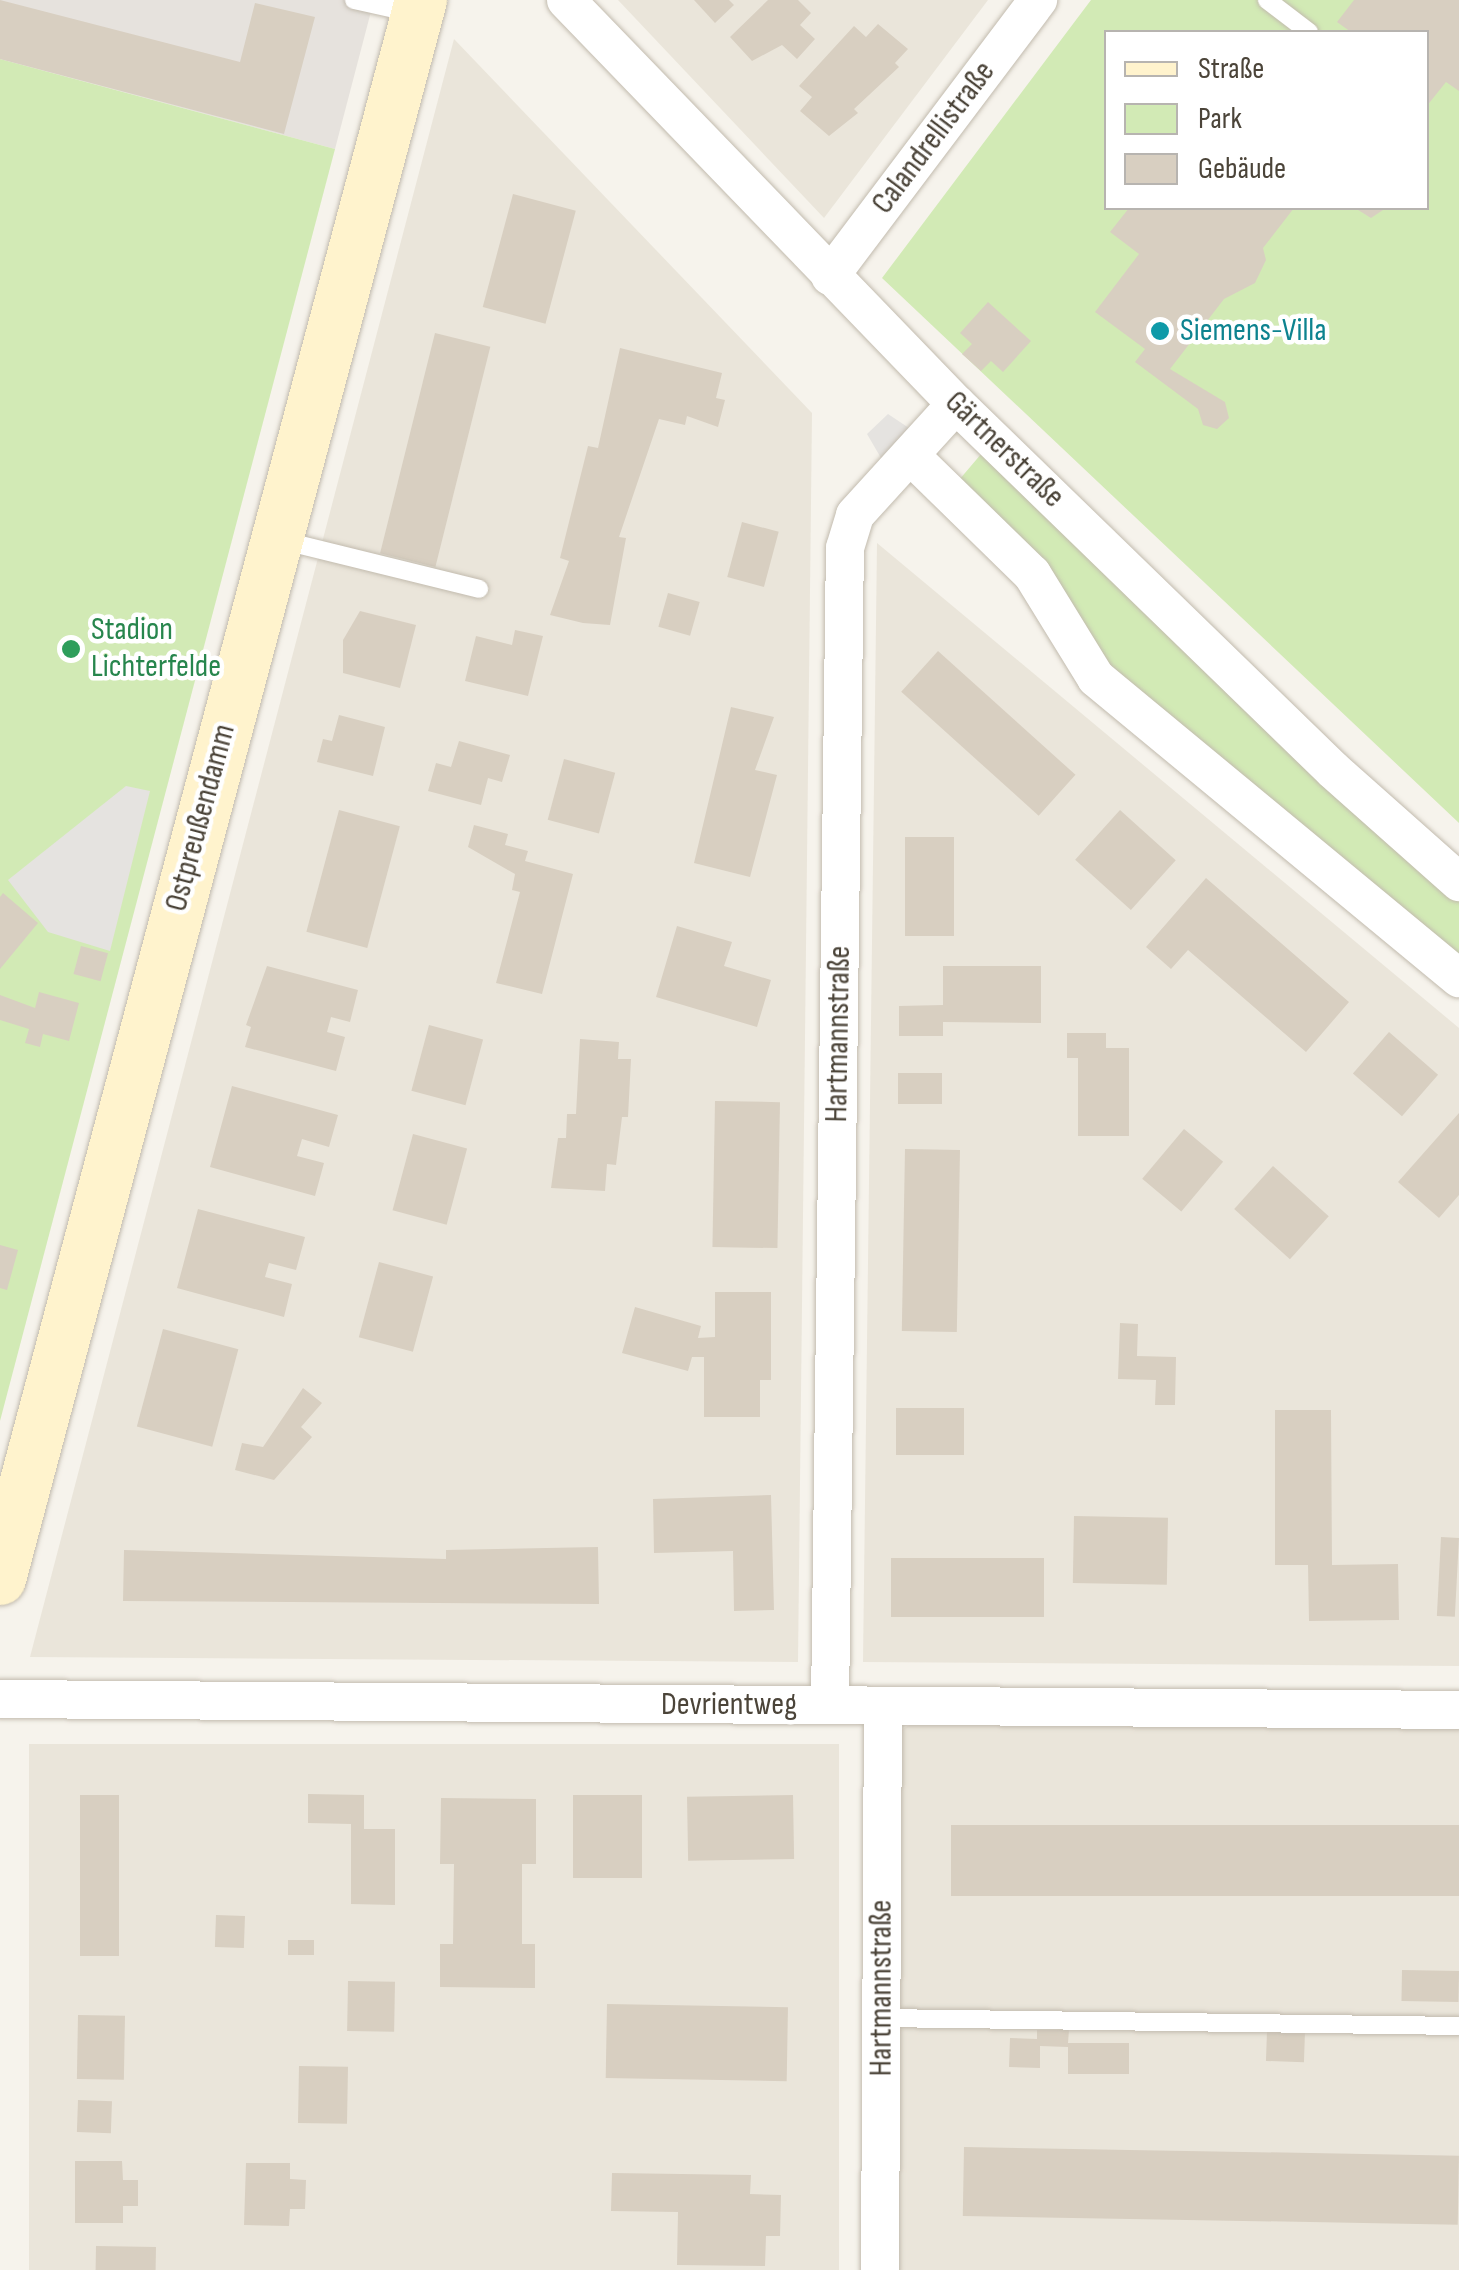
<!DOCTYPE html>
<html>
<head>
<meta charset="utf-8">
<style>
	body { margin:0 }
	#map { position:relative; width:1459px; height:2270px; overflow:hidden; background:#f6f3ec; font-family:"Sofia Sans Condensed",sans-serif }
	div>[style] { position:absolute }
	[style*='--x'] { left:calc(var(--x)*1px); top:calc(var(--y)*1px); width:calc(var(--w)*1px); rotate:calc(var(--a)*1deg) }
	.residential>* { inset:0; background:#eae5da; transform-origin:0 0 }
	.industrial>* { inset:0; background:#e6e2dd }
	.green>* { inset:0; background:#d2eab5 }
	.parking>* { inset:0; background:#e5e3e0 }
	.building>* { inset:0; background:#d8cfc1; transform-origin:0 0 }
	.roads { filter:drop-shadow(0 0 2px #c2bbae) drop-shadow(0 0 2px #c2bbae) }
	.lane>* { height:18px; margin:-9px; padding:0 9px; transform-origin:9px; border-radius:9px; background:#fff }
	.street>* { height:38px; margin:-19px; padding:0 19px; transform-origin:19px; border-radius:19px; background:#fff }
	.secondary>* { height:52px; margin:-26px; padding:0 26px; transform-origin:26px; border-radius:26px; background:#fff3cd }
	.dots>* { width:28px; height:28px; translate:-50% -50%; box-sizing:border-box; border:5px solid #fff; border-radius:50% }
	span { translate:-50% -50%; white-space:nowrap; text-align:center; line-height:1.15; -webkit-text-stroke:9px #fff; paint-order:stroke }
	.street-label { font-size:32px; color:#4b4439 }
	.culture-label { font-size:32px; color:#0d838f }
	.left { translate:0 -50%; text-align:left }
	.leisure-label { font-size:32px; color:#27864d }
	.legend { position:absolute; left:1104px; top:30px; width:325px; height:180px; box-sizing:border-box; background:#fff; border:2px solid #b7b4b0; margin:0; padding:12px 18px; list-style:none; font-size:30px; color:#4b4439 }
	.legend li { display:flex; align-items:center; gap:20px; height:50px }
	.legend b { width:50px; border:2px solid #b7b4b0 }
</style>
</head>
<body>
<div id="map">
	<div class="residential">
		<div style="clip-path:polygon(618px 0,988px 0,824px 218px)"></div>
		<div style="clip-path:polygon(454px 39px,812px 413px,798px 1662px,30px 1657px)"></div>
		<div style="clip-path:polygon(877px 543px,1459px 1028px,1459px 1666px,863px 1662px)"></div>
		<div style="clip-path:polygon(911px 1724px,1459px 1725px,1459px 2270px,895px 2270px,901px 1730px)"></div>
		<div style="left:29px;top:1744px;width:810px;height:526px"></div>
	</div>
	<div class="industrial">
		<div style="clip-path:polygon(0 0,374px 0,335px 149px,0 59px)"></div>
	</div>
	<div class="green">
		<div style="clip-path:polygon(evenodd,1091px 0,1459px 0,1459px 823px,882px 278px,1091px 0,1106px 32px,1426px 32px,1426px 208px,1106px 208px,1106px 32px)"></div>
		<div style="clip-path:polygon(0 59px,335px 149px,0 1421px)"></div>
		<div style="clip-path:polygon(982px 453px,1314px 773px,1459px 901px,1459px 959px,1098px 655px,959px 480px)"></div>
	</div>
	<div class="parking">
		<div style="clip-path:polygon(888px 414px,909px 428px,881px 458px,867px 434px)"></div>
		<div style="clip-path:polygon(126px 786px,150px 791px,110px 951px,48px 932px,8px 880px)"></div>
	</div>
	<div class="building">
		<div style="clip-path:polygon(0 0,240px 62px,255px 3px,315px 17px,284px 134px,0 59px)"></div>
		<div style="clip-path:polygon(694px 0,729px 0,734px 5px,715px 23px)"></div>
		<div style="clip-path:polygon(768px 0,798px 0,811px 13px,800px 25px,815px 39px,797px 59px,782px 45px,752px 61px,730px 37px)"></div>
		<div style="clip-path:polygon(1354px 0,1459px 0,1459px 91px,1446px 82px,1426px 107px,1426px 32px,1351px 32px,1337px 22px)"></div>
		<div style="clip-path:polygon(878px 24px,908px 49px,895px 63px,899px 67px,854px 109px,858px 113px,829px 136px,800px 111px,812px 97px,799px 86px,854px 26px,866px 37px)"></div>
		<div style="left:513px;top:194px;width:65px;height:117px;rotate:15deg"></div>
		<div style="clip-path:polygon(1129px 208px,1294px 208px,1263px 248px,1266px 260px,1255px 283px,1224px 299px,1170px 369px,1225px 402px,1229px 418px,1217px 429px,1203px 425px,1198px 409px,1135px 362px,1145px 349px,1095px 312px,1139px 254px,1110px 232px)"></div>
		<div style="clip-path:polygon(1355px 208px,1386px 208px,1371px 218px)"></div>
		<div style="clip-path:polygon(988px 302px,1031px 341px,1003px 372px,991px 361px,981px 371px,962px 354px,972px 344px,960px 333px)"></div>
		<div style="left:435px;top:333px;width:57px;height:227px;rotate:14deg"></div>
		<div style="clip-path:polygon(620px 348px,722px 373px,716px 398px,725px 400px,718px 427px,687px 416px,685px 425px,659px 419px,619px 537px,626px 538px,610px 625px,583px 623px,550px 615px,569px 561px,560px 558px,588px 446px,598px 448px)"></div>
		<div style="left:742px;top:522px;width:38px;height:57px;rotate:15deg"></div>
		<div style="left:668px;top:593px;width:33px;height:35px;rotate:16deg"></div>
		<div style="clip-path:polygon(360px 611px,416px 625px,400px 688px,343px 673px,343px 640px)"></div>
		<div style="clip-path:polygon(515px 630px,543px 636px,528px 696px,465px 681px,476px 636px,512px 645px)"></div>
		<div style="left:938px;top:651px;width:185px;height:55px;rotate:42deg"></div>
		<div style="clip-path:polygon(731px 707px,774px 717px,755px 770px,777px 775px,750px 877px,694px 863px)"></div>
		<div style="clip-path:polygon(339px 715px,385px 727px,373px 776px,317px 762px,323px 739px,332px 741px)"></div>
		<div style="clip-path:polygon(459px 741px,510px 755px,502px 782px,488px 778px,481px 805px,428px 791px,436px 763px,451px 767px)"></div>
		<div style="left:564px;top:759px;width:53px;height:63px;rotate:15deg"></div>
		<div style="left:339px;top:810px;width:63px;height:126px;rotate:15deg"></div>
		<div style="left:1120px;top:810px;width:75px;height:67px;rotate:42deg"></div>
		<div style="clip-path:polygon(474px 825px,508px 834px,505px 845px,528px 851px,525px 861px,573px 874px,542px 994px,496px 983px,520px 892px,512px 890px,515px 874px,468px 847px)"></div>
		<div style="left:905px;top:837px;width:49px;height:99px"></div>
		<div style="clip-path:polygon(1206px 878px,1349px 1002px,1306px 1052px,1188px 950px,1171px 969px,1146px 947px)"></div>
		<div style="clip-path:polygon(3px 893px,38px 923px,0 969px,0 897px)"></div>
		<div style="clip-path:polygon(677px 926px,732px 942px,724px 966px,771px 980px,757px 1027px,656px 997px)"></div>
		<div style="left:81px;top:946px;width:28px;height:29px;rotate:15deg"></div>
		<div style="clip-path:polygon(267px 966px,358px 990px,350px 1022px,331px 1017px,327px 1032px,345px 1037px,336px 1071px,245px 1047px,251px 1027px,246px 1025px)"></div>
		<div style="clip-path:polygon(943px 966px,1041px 966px,1041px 1023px,943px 1022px,943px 1036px,899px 1036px,899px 1006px,943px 1005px)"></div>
		<div style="clip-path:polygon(39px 992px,79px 1003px,69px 1041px,43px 1034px,40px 1047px,25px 1043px,29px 1029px,0 1020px,0 995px,35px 1008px)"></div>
		<div style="left:429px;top:1025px;width:56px;height:68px;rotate:15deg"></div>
		<div style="left:1389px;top:1032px;width:65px;height:55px;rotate:41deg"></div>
		<div style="clip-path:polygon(1067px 1033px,1106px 1033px,1106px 1048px,1129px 1048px,1129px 1136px,1078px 1136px,1078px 1058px,1067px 1058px)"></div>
		<div style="clip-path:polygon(580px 1039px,619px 1042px,618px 1059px,631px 1059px,628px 1117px,622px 1117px,616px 1165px,607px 1164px,605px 1191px,551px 1188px,558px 1138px,566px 1138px,567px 1114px,576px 1114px)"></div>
		<div style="left:898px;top:1073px;width:44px;height:31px"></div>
		<div style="clip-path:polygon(232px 1086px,338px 1115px,329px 1147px,302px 1139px,297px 1156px,324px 1163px,315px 1196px,210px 1167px)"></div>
		<div style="left:715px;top:1101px;width:65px;height:146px;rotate:1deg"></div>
		<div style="clip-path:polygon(1459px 1113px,1459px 1195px,1439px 1218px,1398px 1182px)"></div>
		<div style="left:1184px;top:1129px;width:51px;height:65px;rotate:40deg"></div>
		<div style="left:413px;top:1134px;width:56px;height:79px;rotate:15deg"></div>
		<div style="left:905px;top:1149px;width:55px;height:182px;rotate:1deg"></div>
		<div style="left:1273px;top:1166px;width:75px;height:58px;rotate:42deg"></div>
		<div style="clip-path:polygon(198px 1209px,305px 1237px,296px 1270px,269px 1263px,265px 1277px,292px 1284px,284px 1317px,177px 1288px)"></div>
		<div style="clip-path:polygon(0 1245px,18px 1250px,7px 1290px,0 1288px)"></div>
		<div style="left:379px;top:1262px;width:56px;height:78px;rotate:15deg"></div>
		<div style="clip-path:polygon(715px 1292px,771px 1292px,771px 1380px,760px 1380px,760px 1417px,704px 1417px,704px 1357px,692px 1357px,688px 1371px,622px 1353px,635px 1307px,701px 1326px,698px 1338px,715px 1337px)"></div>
		<div style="clip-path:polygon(1120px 1323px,1138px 1324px,1137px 1356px,1176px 1357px,1175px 1405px,1155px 1405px,1156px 1380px,1118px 1379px)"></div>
		<div style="left:163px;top:1329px;width:78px;height:101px;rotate:15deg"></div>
		<div style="clip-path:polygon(303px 1388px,322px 1403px,301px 1427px,312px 1437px,274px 1480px,235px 1470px,242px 1443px,263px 1447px)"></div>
		<div style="left:896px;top:1408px;width:68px;height:47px"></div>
		<div style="clip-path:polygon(1275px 1410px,1331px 1410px,1332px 1565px,1398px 1564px,1399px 1620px,1309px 1621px,1308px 1565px,1275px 1565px)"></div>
		<div style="clip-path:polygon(771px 1495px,774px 1610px,734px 1611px,733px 1551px,654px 1553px,653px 1499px)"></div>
		<div style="left:1074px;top:1516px;width:94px;height:67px;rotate:1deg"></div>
		<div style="left:1441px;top:1537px;width:18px;height:79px;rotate:3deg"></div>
		<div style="clip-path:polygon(598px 1547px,599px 1604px,123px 1601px,124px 1550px,446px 1559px,446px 1550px)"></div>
		<div style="left:891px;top:1558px;width:153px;height:59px"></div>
		<div style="clip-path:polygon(308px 1794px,364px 1795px,364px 1829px,395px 1829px,395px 1905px,351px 1904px,351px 1824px,308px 1823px)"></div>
		<div style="left:80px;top:1795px;width:39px;height:161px"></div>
		<div style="left:642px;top:1795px;width:83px;height:69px;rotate:90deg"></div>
		<div style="left:793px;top:1795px;width:64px;height:106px;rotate:89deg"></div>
		<div style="clip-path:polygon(441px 1798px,536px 1799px,536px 1864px,522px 1864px,522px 1944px,535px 1944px,535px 1988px,440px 1987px,440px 1944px,453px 1944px,454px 1864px,440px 1864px)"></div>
		<div style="left:1459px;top:1825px;width:71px;height:508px;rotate:90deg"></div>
		<div style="left:216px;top:1915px;width:29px;height:32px;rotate:2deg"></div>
		<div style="left:288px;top:1940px;width:26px;height:15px"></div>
		<div style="left:1402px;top:1970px;width:57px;height:31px;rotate:1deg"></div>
		<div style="left:348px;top:1981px;width:47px;height:50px;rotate:1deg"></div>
		<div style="left:607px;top:2004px;width:181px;height:74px;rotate:1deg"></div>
		<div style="left:78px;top:2015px;width:47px;height:64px;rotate:1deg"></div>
		<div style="clip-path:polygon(1037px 2030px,1069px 2030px,1068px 2043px,1129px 2043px,1129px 2074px,1068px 2074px,1068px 2047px,1040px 2046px,1040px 2068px,1009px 2067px,1010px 2038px,1037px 2039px)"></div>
		<div style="left:1267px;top:2031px;width:38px;height:30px;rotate:2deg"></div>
		<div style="left:299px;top:2066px;width:49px;height:57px;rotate:1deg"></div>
		<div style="left:78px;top:2100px;width:34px;height:32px;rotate:2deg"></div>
		<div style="left:964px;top:2147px;width:495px;height:69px;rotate:1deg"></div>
		<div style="clip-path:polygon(75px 2161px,122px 2161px,123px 2180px,138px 2180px,138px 2206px,123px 2206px,123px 2223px,75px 2223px)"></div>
		<div style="clip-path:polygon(246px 2163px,290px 2163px,290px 2179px,306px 2180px,305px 2209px,290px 2209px,289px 2226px,244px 2225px)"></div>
		<div style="clip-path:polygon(612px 2173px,751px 2175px,750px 2194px,781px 2195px,780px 2236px,766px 2236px,765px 2266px,677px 2265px,678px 2212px,611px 2211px)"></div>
		<div style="left:96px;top:2246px;width:60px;height:24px;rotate:1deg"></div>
	</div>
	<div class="roads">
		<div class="lane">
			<div style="--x:354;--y:0;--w:59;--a:12.6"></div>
			<div style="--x:1267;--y:0;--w:53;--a:37.3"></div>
			<div style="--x:280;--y:540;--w:205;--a:13.8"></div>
			<div style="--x:881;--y:2018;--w:578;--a:0.79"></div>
		</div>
		<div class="street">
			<div style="--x:566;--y:0;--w:562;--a:46.01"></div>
			<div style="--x:956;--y:404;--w:525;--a:44.15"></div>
			<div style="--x:1333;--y:770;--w:169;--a:41.6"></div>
			<div style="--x:830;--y:276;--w:346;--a:-53"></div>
			<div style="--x:911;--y:456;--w:169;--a:44.3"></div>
			<div style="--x:1032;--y:574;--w:122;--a:58.4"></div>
			<div style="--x:1096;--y:678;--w:471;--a:39.6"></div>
			<div style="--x:0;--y:1699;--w:1459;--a:0.43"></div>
			<div style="--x:830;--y:1705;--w:1157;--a:-89.26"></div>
			<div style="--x:845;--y:548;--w:34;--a:-73"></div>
			<div style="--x:855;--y:515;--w:150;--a:-47.7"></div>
			<div style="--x:880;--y:2270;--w:564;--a:-89.7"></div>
		</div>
		<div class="secondary">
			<div style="--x:0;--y:1579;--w:1634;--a:-75.07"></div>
		</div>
	</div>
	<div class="dots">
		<div style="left:1160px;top:331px;background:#0f9aa8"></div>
		<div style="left:71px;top:649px;background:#2e9e5b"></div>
	</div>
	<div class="street-label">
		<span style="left:934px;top:138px;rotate:-53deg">Calandrellistraße</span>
		<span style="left:1004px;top:450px;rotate:44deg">Gärtnerstraße</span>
		<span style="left:201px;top:818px;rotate:-75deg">Ostpreußendamm</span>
		<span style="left:839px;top:1034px;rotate:-89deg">Hartmannstraße</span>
		<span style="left:729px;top:1705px">Devrientweg</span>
		<span style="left:882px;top:1988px;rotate:-90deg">Hartmannstraße</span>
	</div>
	<div class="culture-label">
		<span class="left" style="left:1180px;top:331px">Siemens-Villa</span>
	</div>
	<div class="leisure-label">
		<span class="left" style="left:91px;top:649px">Stadion<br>Lichterfelde</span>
	</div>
	<ul class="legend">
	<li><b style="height:12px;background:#fff3cd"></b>Straße</li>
	<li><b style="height:28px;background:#d2eab5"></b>Park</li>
	<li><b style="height:28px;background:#d8cfc1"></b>Gebäude</li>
	</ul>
</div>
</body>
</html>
